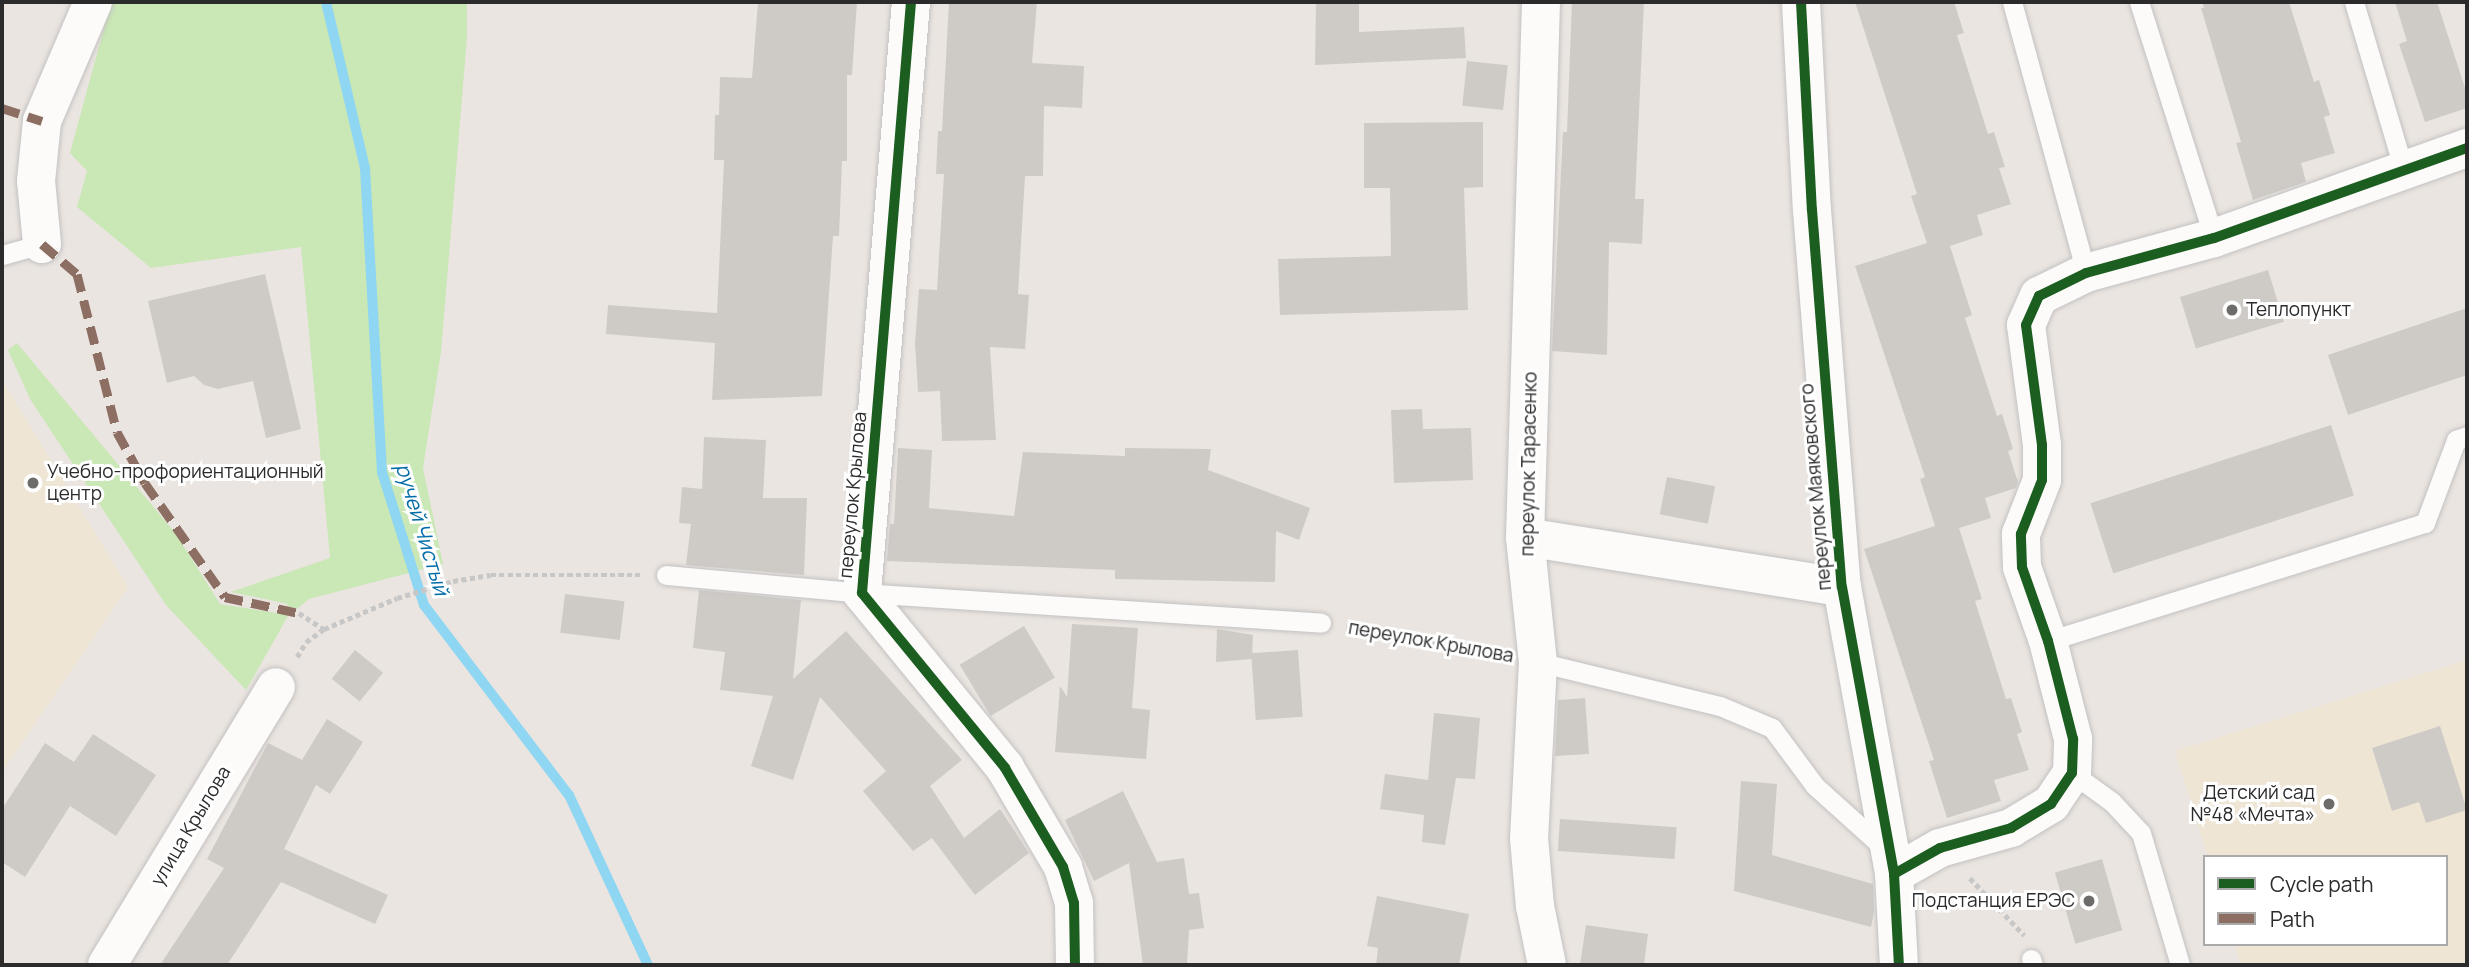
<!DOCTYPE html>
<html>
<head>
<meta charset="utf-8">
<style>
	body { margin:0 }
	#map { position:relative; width:2469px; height:967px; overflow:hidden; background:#eae5e0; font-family:Manrope,sans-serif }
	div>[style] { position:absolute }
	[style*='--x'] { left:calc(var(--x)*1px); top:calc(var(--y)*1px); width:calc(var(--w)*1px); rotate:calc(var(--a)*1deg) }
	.education>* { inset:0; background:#eee5d4 }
	.green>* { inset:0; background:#cae7b6 }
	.stream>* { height:10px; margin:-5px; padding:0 5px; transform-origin:5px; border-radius:5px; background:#8ed6f2 }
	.building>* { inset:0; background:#cecbc7; transform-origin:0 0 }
	.path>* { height:4.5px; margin-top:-2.25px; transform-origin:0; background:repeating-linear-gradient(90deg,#c8c7c7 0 5px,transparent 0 8.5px) }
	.roads { filter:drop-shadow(0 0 2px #c3c1c2) drop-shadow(0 0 2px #c3c1c2) }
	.lane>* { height:19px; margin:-9.5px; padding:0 9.5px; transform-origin:9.5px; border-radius:9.5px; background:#fcfbfa }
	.street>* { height:38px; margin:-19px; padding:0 19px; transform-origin:19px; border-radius:19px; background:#fcfbfa }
	.quiet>* { height:9px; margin-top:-4.5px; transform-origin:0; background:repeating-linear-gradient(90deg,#8d6e63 0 18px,transparent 0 27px) }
	.cycleway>* { height:10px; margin:-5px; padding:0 5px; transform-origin:5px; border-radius:5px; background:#1b5e20 }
	.dots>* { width:19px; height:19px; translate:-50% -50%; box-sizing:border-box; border:4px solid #fff; border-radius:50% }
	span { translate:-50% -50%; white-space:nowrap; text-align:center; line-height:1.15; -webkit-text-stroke:6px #fff; paint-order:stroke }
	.poi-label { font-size:19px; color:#2b2b2b }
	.left { translate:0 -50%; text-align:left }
	.right { translate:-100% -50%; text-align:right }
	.street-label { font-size:19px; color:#2b2b2b }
	.water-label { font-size:21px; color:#026ca8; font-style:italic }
	.frame { position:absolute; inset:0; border:4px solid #2b2b2b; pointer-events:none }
	.legend { position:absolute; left:2203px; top:855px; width:245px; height:91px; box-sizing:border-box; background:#fff; border:2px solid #aaa; margin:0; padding:9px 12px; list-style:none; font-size:21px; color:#2b2b2b }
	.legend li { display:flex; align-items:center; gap:14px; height:35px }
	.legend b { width:35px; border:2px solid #aaa }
</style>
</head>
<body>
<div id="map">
	<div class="education">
		<div style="clip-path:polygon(2px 380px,128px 587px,2px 772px)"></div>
		<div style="clip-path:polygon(2467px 660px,2467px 965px,2241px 965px,2235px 944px,2446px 944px,2446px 857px,2208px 857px,2175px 751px)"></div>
	</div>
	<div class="green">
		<div style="clip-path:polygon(111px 2px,467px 2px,467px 37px,441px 352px,423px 468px,443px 564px,309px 599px,288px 616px,246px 690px,166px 605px,30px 399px,8px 350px,17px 343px,176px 534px,220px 604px,283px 614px,288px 604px,231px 592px,330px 558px,301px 247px,151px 268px,77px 207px,87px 171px,70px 153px)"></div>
	</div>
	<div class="stream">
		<div style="--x:326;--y:2;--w:171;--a:76.8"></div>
		<div style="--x:365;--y:168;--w:304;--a:86.8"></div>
		<div style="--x:382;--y:472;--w:139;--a:72.5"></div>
		<div style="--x:424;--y:605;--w:239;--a:52.7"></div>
		<div style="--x:569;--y:795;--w:187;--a:65.1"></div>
	</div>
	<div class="building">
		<div style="clip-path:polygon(758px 2px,857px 2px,852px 75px,847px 75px,847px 161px,842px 161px,839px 236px,833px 236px,822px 396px,712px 400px,715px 343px,606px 334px,608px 305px,717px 313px,724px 160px,714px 160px,715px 115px,719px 115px,720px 77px,752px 78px)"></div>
		<div style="clip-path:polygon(949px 2px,1037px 2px,1032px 63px,1084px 66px,1082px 108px,1044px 106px,1043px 176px,1025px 176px,1018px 294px,1029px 295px,1025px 349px,990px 347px,996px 440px,942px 441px,940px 391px,918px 392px,915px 343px,919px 289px,937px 290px,944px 174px,936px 174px,938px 131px,942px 131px)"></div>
		<div style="clip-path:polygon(1316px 2px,1359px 2px,1359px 32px,1464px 27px,1466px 58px,1315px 65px)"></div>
		<div style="clip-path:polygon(1572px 2px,1644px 2px,1635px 199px,1644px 199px,1642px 244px,1609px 242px,1607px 355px,1552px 351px,1563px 132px,1567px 132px)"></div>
		<div style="clip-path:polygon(1855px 2px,1954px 2px,1964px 33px,1957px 35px,1988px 134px,1994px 132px,2005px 167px,1999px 168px,2011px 204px,1977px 215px,1983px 235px,1950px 246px,1972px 315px,1965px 318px,1997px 416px,2002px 414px,2013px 449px,2008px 451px,2018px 482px,2016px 488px,1985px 498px,1991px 518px,1959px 528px,1982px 599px,1975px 601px,2006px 699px,2011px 698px,2022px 732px,2017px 734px,2029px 770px,1994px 780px,2001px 801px,1947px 818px,1929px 761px,1934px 760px,1864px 549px,1935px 526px,1920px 479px,1925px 477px,1855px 266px,1927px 243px,1911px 196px,1917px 194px)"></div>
		<div style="clip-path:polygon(2202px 2px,2289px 2px,2314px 82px,2319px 80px,2330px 115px,2324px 117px,2335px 153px,2301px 163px,2306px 182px,2253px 200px,2236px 143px,2241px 142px,2201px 8px,2204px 8px)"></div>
		<div style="clip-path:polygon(2395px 2px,2437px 2px,2467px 94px,2467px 108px,2425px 122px,2399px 44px,2407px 41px)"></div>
		<div style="left:1467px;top:61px;width:41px;height:45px;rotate:6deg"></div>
		<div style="clip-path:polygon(1483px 122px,1483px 187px,1464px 188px,1468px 310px,1280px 315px,1278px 259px,1391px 256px,1390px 188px,1364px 188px,1364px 123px)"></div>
		<div style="left:2268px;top:270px;width:54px;height:92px;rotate:73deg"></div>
		<div style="clip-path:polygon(265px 274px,301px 429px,266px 438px,253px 381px,218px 389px,204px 385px,194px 376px,167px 383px,148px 301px)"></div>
		<div style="clip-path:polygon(2467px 308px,2467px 375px,2348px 415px,2328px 355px)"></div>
		<div style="clip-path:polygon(1422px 409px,1423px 429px,1471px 428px,1473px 480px,1394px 483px,1391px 410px)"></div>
		<div style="left:2331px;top:425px;width:74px;height:253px;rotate:72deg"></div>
		<div style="clip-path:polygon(704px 437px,766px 440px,763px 498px,807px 498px,804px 575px,686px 565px,691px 524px,679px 523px,682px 487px,702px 489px)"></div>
		<div style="clip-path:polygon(898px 448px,932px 450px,929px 508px,1014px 516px,1023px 452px,1125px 456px,1125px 448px,1211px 449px,1208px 470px,1310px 508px,1299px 540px,1276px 531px,1275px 582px,1115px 579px,1115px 570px,887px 561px,890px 524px,894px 524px)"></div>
		<div style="left:1667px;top:477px;width:49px;height:38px;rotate:11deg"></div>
		<div style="clip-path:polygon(699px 590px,801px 600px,793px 679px,846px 631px,962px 760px,930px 786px,964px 838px,1000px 809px,1029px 853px,975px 895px,932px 838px,913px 851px,863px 791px,886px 771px,820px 697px,793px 780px,751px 766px,773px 696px,720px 690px,725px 652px,693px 648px)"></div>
		<div style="left:565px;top:594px;width:60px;height:39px;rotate:7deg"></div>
		<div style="clip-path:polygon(1072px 624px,1138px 628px,1132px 708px,1150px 710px,1146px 759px,1055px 752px,1060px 686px,1067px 697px)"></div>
		<div style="left:1024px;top:626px;width:60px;height:75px;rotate:59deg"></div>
		<div style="clip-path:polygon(1217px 629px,1253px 635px,1252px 659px,1216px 662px)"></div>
		<div style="left:355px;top:650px;width:36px;height:37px;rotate:39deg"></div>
		<div style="left:1298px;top:650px;width:67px;height:47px;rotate:86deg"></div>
		<div style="clip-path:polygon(1585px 698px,1589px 754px,1555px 756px,1558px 700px)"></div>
		<div style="clip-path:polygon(1434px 713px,1480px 718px,1475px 779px,1456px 778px,1445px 845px,1422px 842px,1424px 815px,1380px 809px,1385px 774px,1428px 780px)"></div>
		<div style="clip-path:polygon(327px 719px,363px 742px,330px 794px,316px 785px,284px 849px,388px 895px,375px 924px,281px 882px,227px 965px,160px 965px,224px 868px,207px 859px,268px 743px,302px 760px)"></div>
		<div style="clip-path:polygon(2440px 726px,2467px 810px,2426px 823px,2419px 802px,2392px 811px,2372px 748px)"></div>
		<div style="clip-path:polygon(93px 734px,156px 775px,116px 836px,70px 806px,25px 877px,2px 862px,2px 809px,45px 743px,74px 762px)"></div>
		<div style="clip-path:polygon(1741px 781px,1777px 784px,1772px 855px,1873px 884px,1874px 911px,1871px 927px,1734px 891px)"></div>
		<div style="clip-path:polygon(1123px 791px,1157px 862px,1184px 858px,1189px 894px,1199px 893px,1204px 928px,1189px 930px,1187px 965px,1143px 965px,1129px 863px,1094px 881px,1065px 820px)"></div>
		<div style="left:1560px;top:819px;width:117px;height:32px;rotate:4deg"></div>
		<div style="left:2102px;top:859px;width:74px;height:49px;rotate:74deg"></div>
		<div style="clip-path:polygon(1377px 896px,1469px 914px,1459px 965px,1376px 965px,1378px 948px,1367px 946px)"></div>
		<div style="clip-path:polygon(1586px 925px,1648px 934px,1644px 965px,1580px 965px)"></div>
	</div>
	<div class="path">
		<div style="--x:299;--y:613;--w:30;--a:33"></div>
		<div style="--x:1346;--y:627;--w:157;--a:10.3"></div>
		<div style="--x:297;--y:657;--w:17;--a:-59"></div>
		<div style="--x:306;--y:642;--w:22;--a:-36"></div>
		<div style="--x:324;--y:629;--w:79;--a:-23"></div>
		<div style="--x:397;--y:598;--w:59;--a:-16.9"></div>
		<div style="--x:453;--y:581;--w:38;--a:-9"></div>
		<div style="--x:491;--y:575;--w:150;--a:0"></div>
		<div style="--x:1970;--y:878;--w:79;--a:46.5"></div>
	</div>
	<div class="roads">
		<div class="lane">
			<div style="--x:2012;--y:2;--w:281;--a:74.7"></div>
			<div style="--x:2139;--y:2;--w:248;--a:72.4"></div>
			<div style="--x:2354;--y:2;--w:176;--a:73.5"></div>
			<div style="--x:2;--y:255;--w:41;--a:-15.4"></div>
			<div style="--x:666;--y:575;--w:197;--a:5.2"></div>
			<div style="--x:862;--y:593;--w:460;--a:3.7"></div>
			<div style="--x:2048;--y:641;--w:395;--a:-17.4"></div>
			<div style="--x:2425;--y:523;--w:89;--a:-69.5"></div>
			<div style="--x:2456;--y:440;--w:12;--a:-20"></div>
			<div style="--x:1538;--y:662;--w:187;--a:13.6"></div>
			<div style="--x:1720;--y:706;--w:56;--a:22.9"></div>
			<div style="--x:1772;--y:728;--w:72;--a:53.4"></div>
			<div style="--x:1815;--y:786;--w:96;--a:42"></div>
			<div style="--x:2072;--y:773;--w:49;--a:35.9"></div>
			<div style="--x:2112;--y:802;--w:42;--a:46.9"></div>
			<div style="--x:2141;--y:833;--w:138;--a:73.5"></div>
			<div style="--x:2031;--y:959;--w:6;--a:72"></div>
		</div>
		<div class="street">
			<div style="--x:911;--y:2;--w:593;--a:94.74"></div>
			<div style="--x:862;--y:593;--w:226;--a:50.7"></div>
			<div style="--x:1005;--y:768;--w:115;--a:59.6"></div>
			<div style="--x:1063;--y:867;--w:38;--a:73"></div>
			<div style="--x:1074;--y:903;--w:62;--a:89.1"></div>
			<div style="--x:1541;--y:2;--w:535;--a:91.71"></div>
			<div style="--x:1525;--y:537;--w:126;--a:84.1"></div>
			<div style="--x:1538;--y:662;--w:176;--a:92.9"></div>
			<div style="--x:1529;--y:838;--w:68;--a:85"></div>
			<div style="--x:1535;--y:906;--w:60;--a:78.5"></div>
			<div style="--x:1801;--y:2;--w:208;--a:87"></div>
			<div style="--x:1812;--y:210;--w:378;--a:85.5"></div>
			<div style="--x:1842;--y:587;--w:292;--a:79.7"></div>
			<div style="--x:1894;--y:874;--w:91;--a:86.9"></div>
			<div style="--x:42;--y:244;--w:63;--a:-95.4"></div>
			<div style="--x:36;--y:181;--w:60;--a:-84.3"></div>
			<div style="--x:42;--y:121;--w:129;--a:-66.8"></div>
			<div style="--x:1525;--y:537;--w:321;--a:9"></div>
			<div style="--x:1894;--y:874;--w:53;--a:-29.5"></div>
			<div style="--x:1940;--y:848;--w:74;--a:-15.7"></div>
			<div style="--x:2011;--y:828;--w:47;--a:-31"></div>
			<div style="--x:2051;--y:804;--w:37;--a:-56"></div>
			<div style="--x:2072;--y:773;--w:34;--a:-88"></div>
			<div style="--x:2073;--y:739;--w:101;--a:-104.3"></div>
			<div style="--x:2048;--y:641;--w:78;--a:-109.4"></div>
			<div style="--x:2022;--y:567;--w:33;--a:-92"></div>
			<div style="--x:2021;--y:534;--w:58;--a:-68.7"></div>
			<div style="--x:2042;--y:480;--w:35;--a:-90"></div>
			<div style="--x:2042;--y:445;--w:121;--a:-97.6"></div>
			<div style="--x:2026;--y:325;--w:32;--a:-66"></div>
			<div style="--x:2039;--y:296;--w:52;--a:-26.1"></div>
			<div style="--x:2086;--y:273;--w:133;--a:-15.3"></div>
			<div style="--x:2214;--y:238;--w:269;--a:-19.6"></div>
			<div style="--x:107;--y:965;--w:325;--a:-58.7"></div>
		</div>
	</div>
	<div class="quiet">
		<div style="--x:2;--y:108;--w:42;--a:18"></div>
		<div style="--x:42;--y:244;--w:46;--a:40.6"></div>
		<div style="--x:77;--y:274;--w:163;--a:75.8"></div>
		<div style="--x:117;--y:432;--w:58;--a:61.2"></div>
		<div style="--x:145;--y:483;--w:139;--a:54.9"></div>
		<div style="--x:225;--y:597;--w:76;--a:12.2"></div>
	</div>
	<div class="cycleway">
		<div style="--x:911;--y:2;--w:593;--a:94.74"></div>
		<div style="--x:862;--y:593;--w:226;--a:50.7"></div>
		<div style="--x:1005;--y:768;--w:115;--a:59.6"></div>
		<div style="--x:1063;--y:867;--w:38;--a:73"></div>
		<div style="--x:1074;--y:903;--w:62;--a:89.1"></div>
		<div style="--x:1801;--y:2;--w:208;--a:87"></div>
		<div style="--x:1812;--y:210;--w:378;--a:85.5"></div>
		<div style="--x:1842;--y:587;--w:292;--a:79.7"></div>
		<div style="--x:1894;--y:874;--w:91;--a:86.9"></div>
		<div style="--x:1894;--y:874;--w:53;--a:-29.5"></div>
		<div style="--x:1940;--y:848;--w:74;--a:-15.7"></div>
		<div style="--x:2011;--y:828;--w:47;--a:-31"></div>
		<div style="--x:2051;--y:804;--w:37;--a:-56"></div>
		<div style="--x:2072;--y:773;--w:34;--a:-88"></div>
		<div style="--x:2073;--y:739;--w:101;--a:-104.3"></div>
		<div style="--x:2048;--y:641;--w:78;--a:-109.4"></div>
		<div style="--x:2022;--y:567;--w:33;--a:-92"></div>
		<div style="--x:2021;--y:534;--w:58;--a:-68.7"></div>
		<div style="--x:2042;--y:480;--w:35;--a:-90"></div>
		<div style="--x:2042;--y:445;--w:121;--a:-97.6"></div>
		<div style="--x:2026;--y:325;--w:32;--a:-66"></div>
		<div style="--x:2039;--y:296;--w:52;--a:-26.1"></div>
		<div style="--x:2086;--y:273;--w:133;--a:-15.3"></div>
		<div style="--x:2214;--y:238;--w:269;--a:-19.6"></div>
	</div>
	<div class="dots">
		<div style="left:2232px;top:310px;background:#6e6c6a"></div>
		<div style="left:33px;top:483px;background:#6e6c6a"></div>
		<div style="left:2329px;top:804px;background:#6e6c6a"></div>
		<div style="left:2089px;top:901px;background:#6e6c6a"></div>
	</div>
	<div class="poi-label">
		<span class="left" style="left:2246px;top:310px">Теплопункт</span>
		<span class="left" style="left:47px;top:483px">Учебно-профориентационный<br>центр</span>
		<span class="right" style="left:2315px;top:804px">Детский сад<br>№48 «Мечта»</span>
		<span class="right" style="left:2075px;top:901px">Подстанция ЕРЭС</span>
	</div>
	<div class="street-label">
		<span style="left:1529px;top:464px;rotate:-89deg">переулок Тарасенко</span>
		<span style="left:1816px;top:487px;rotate:-95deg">переулок Маяковского</span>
		<span style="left:853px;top:495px;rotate:-85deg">переулок Крылова</span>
		<span style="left:1431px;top:642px;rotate:10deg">переулок Крылова</span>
		<span style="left:191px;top:826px;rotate:-59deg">улица Крылова</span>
	</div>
	<div class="water-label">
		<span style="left:423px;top:529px;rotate:73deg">ручей Чистый</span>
	</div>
	<div class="frame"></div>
	<ul class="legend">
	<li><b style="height:9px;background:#1b5e20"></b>Cycle path</li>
	<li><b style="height:9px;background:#8d6e63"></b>Path</li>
	</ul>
</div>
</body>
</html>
